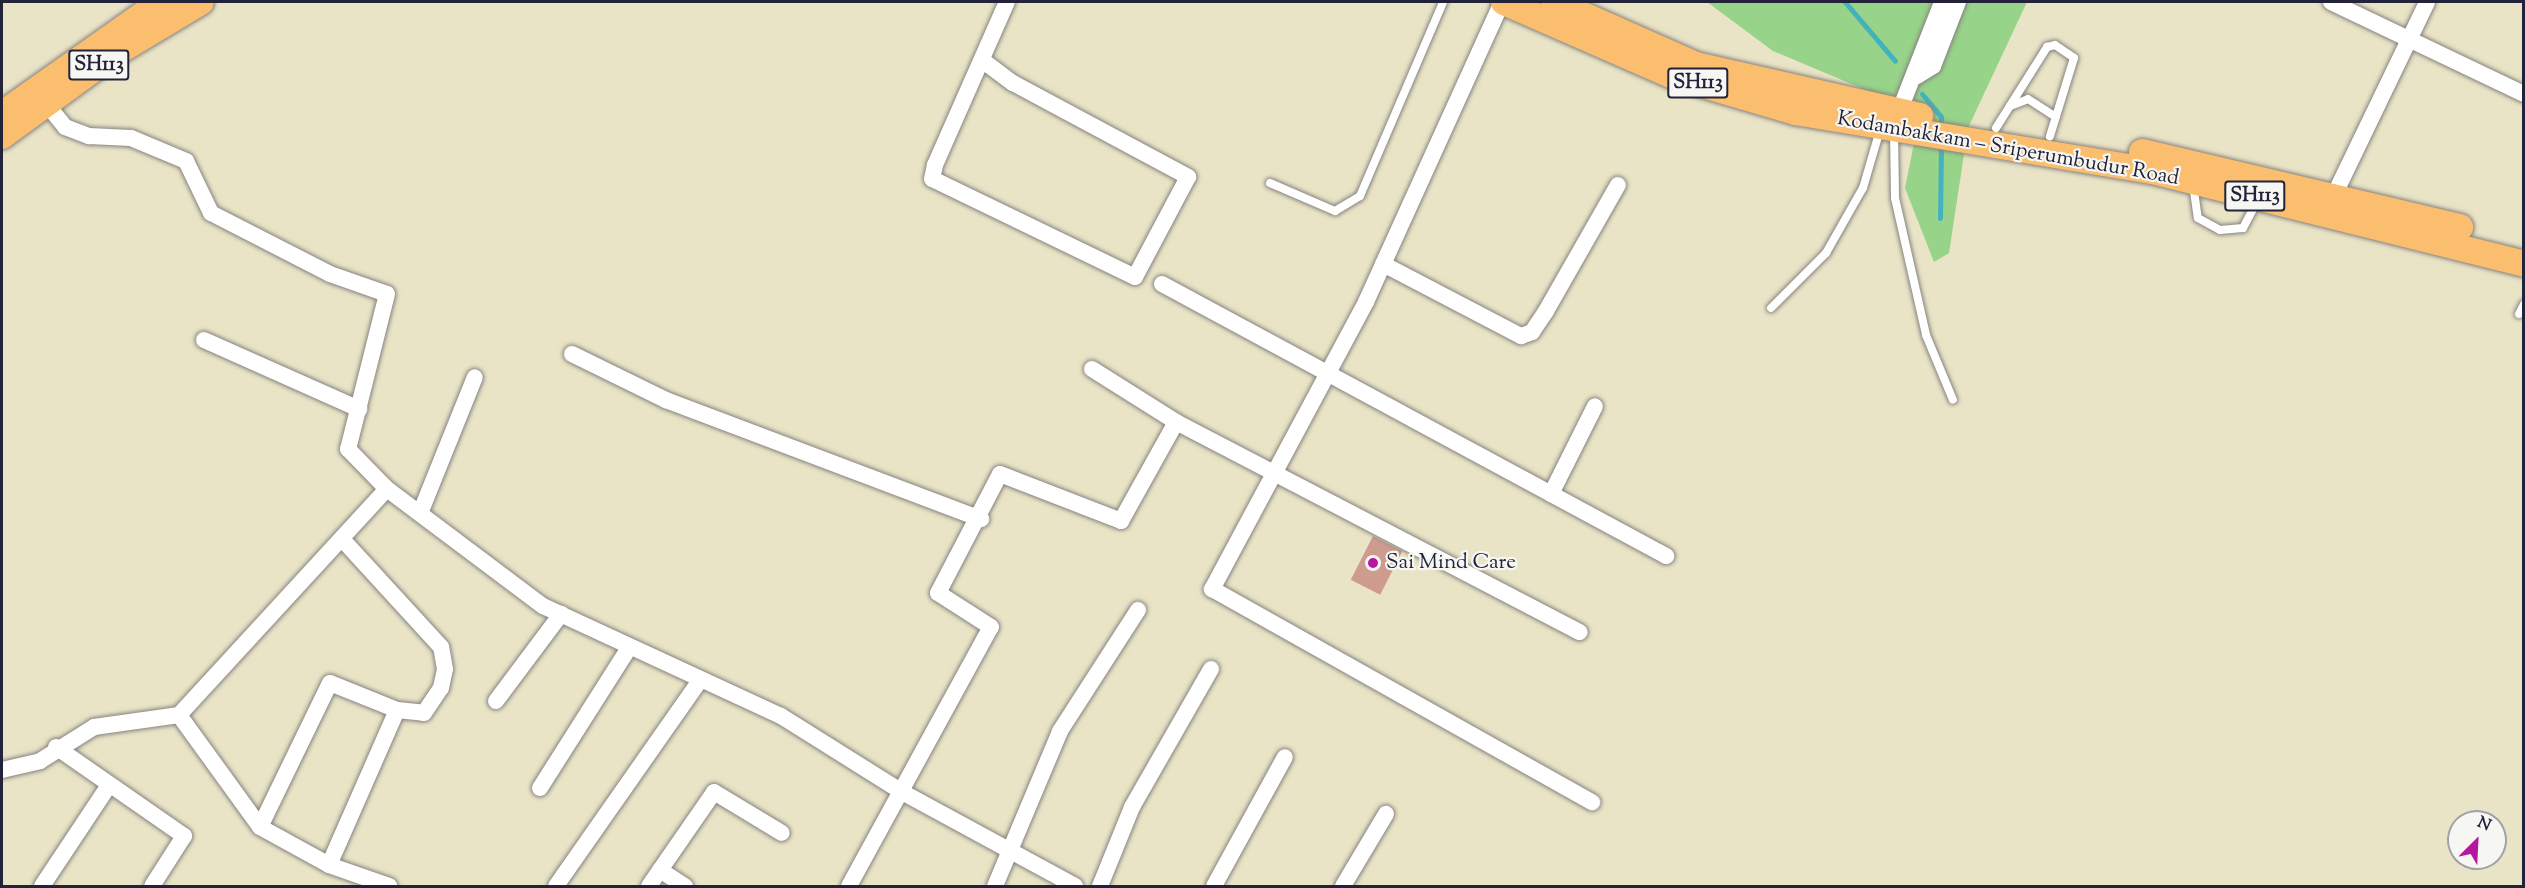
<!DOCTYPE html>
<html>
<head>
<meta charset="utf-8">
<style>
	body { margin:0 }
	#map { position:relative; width:2525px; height:888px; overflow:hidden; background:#eae4c6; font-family:"Sorts Mill Goudy",serif }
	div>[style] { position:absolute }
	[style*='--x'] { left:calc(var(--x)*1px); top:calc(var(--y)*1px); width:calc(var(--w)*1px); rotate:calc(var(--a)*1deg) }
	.green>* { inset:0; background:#97d388 }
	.stream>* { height:5px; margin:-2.5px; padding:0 2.5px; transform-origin:2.5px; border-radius:2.5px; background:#44b2be }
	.building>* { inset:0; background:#cf9b8e; transform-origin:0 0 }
	.roads { filter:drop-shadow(0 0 2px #868380) drop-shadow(0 0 2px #868380) }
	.lane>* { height:8px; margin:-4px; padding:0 4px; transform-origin:4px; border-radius:4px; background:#fff }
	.street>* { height:16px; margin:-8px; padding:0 8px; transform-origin:8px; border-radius:8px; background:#fff }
	.primary>* { height:26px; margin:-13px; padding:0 13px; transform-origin:13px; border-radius:13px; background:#fabe6e }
	.dots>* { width:16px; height:16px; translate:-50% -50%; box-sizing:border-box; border:3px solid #f6f6f2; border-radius:50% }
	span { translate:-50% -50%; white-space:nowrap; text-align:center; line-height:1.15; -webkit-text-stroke:4.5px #f6f6f2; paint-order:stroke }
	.shield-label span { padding:2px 4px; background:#f6f6f2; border:2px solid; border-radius:4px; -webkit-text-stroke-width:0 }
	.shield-label { font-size:20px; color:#22223b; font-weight:700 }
	.street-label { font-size:21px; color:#22223b }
	.poi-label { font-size:21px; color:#22223b }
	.left { translate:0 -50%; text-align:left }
	.frame { position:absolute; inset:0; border:3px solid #22223b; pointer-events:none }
	.north { position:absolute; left:2447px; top:810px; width:60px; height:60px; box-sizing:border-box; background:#f6f6f2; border:2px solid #a1a1a9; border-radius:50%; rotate:24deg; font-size:16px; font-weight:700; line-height:24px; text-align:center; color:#22223b }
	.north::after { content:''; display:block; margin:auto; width:21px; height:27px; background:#b5179e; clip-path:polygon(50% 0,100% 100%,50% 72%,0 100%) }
</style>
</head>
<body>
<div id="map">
	<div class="green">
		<div style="clip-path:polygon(1707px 2px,2027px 2px,1968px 128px,1949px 253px,1934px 262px,1905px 188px,1920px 113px,1773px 51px)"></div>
	</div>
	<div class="stream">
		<div style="--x:1845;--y:2;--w:77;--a:49.7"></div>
		<div style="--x:1922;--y:94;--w:30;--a:50"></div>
		<div style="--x:1941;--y:117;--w:10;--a:90"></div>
		<div style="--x:1940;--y:218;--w:75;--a:-89.2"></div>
	</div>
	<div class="building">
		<div style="left:1373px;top:536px;width:33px;height:49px;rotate:27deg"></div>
	</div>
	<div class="roads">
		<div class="lane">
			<div style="--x:2010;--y:106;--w:19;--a:-21"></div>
			<div style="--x:2028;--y:99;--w:33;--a:33"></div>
			<div style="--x:1996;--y:128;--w:96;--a:-57.8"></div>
			<div style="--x:2047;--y:47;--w:8;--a:-14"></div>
			<div style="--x:2055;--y:45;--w:23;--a:34"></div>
			<div style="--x:2074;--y:58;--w:82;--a:107.1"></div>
			<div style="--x:1894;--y:132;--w:66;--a:89.1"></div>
			<div style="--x:1895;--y:198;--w:140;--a:77.2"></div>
			<div style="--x:1926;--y:335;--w:70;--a:67.4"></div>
			<div style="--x:1270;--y:183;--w:71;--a:23.3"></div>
			<div style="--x:1335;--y:211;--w:29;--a:-31"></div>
			<div style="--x:1360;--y:196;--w:211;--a:-66.8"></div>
			<div style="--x:2193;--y:184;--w:34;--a:82"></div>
			<div style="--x:2198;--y:218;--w:25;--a:29"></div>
			<div style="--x:2220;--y:230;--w:23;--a:-5"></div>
			<div style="--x:2243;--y:228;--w:32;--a:-62"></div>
			<div style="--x:1771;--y:308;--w:78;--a:-45"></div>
			<div style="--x:1826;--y:253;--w:75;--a:-60.4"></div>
			<div style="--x:1863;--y:188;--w:60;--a:-73.7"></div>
			<div style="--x:2519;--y:314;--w:11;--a:-63"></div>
		</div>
		<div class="street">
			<div style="--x:1502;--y:2;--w:329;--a:114.4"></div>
			<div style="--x:1366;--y:302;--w:326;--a:118.2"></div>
			<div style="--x:1212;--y:589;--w:436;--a:29.3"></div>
			<div style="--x:2331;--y:2;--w:214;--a:25.5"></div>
			<div style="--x:982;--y:60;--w:39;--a:37"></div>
			<div style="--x:1013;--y:83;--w:199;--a:28.2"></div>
			<div style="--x:1188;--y:177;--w:113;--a:117.9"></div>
			<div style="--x:1135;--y:277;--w:225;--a:-154.2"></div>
			<div style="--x:932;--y:179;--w:14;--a:-78"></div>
			<div style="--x:935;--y:165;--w:178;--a:-66.2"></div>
			<div style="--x:1917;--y:76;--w:19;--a:-32"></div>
			<div style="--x:1933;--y:66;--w:69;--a:-68.7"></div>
			<div style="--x:40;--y:96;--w:40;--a:51"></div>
			<div style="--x:65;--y:127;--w:26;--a:21"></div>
			<div style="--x:89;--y:136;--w:42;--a:2.7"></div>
			<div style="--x:131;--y:138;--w:60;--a:22.7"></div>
			<div style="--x:186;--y:161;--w:58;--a:64.3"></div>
			<div style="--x:211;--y:213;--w:134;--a:27.1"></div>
			<div style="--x:330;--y:274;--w:60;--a:19.3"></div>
			<div style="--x:387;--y:294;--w:160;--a:104.1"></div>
			<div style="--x:348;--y:449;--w:56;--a:45.7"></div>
			<div style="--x:387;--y:489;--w:195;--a:36.9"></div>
			<div style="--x:543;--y:606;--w:262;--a:24.8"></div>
			<div style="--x:781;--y:716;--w:143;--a:32.1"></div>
			<div style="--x:902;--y:792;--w:197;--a:28.5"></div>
			<div style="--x:1899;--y:112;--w:118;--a:-68.6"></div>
			<div style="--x:2329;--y:206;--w:226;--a:-64.3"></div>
			<div style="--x:1383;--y:264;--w:156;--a:27.6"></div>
			<div style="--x:1521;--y:336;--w:12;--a:-20"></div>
			<div style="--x:1532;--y:332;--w:25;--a:-56"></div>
			<div style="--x:1546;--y:311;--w:145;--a:-60.3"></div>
			<div style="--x:1162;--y:284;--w:573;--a:28.35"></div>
			<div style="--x:204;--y:340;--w:170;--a:24"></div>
			<div style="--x:572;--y:354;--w:105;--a:26.1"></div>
			<div style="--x:666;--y:400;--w:337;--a:20.7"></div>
			<div style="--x:1092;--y:369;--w:99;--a:32.2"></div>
			<div style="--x:1551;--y:494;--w:98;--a:-63.4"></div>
			<div style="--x:421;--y:511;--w:144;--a:-68.1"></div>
			<div style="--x:496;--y:701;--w:109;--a:-53.2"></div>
			<div style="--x:179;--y:715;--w:138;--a:54.1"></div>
			<div style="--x:260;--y:827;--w:79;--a:28.8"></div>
			<div style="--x:329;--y:865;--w:64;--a:19.3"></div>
			<div style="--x:56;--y:747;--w:156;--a:34.8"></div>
			<div style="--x:184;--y:836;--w:59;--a:122.6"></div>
			<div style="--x:2;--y:770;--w:39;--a:-13"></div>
			<div style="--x:40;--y:761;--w:64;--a:-32.2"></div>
			<div style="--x:94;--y:727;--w:86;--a:-8"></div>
			<div style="--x:179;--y:715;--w:307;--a:-47.4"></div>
			<div style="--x:540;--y:788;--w:166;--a:-57.6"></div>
			<div style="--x:260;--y:827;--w:160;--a:-64.1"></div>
			<div style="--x:330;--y:683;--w:72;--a:21.9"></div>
			<div style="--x:397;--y:710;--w:27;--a:6"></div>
			<div style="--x:424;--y:713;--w:30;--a:-56"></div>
			<div style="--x:441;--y:688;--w:19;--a:-78"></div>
			<div style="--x:445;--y:669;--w:22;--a:-100"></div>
			<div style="--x:441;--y:647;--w:145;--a:-132.5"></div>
			<div style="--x:329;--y:865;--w:169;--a:-66.3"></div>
			<div style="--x:660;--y:870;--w:30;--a:33"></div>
			<div style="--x:42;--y:886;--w:121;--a:-56.4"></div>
			<div style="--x:556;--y:886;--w:249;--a:-55"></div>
			<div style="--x:649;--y:886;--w:114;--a:-55.3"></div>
			<div style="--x:714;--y:792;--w:79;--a:31.1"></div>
			<div style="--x:849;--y:886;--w:295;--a:-61.3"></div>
			<div style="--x:991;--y:627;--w:63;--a:-147.3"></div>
			<div style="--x:938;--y:593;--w:134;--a:-62.5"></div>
			<div style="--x:1000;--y:474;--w:130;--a:21.2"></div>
			<div style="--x:1121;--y:521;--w:113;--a:-60.9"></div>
			<div style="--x:1176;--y:422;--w:455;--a:27.5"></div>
			<div style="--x:995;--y:886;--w:168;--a:-67.2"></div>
			<div style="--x:1060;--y:731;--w:144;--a:-57.2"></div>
			<div style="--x:1100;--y:886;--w:85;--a:-67.9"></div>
			<div style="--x:1132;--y:807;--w:159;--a:-60.2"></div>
			<div style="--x:1214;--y:886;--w:147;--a:-61.2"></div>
			<div style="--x:1343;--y:886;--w:84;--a:-59.2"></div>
		</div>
		<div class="primary">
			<div style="--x:1504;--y:2;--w:188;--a:23.6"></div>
			<div style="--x:1676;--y:77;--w:125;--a:16.3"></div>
			<div style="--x:1796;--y:112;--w:361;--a:9.4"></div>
			<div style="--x:2152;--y:171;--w:383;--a:14"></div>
			<div style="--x:1554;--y:2;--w:155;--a:23.9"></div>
			<div style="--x:1696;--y:65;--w:230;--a:12.8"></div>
			<div style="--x:2;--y:114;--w:194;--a:-35.2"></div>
			<div style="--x:2;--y:136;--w:139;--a:-36.2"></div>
			<div style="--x:114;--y:54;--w:101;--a:-30.9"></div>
			<div style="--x:2142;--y:152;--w:327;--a:13.3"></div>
		</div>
	</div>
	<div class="dots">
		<div style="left:1373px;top:563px;background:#b5179e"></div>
	</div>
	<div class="shield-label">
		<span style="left:99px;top:65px">SH113</span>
		<span style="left:1698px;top:83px">SH113</span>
		<span style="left:2255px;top:196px">SH113</span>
	</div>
	<div class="street-label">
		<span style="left:2008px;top:149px;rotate:10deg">Kodambakkam – Sriperumbudur Road</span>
	</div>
	<div class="poi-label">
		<span class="left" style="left:1386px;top:563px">Sai Mind Care</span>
	</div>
	<div class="frame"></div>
	<div class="north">N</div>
</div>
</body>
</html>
